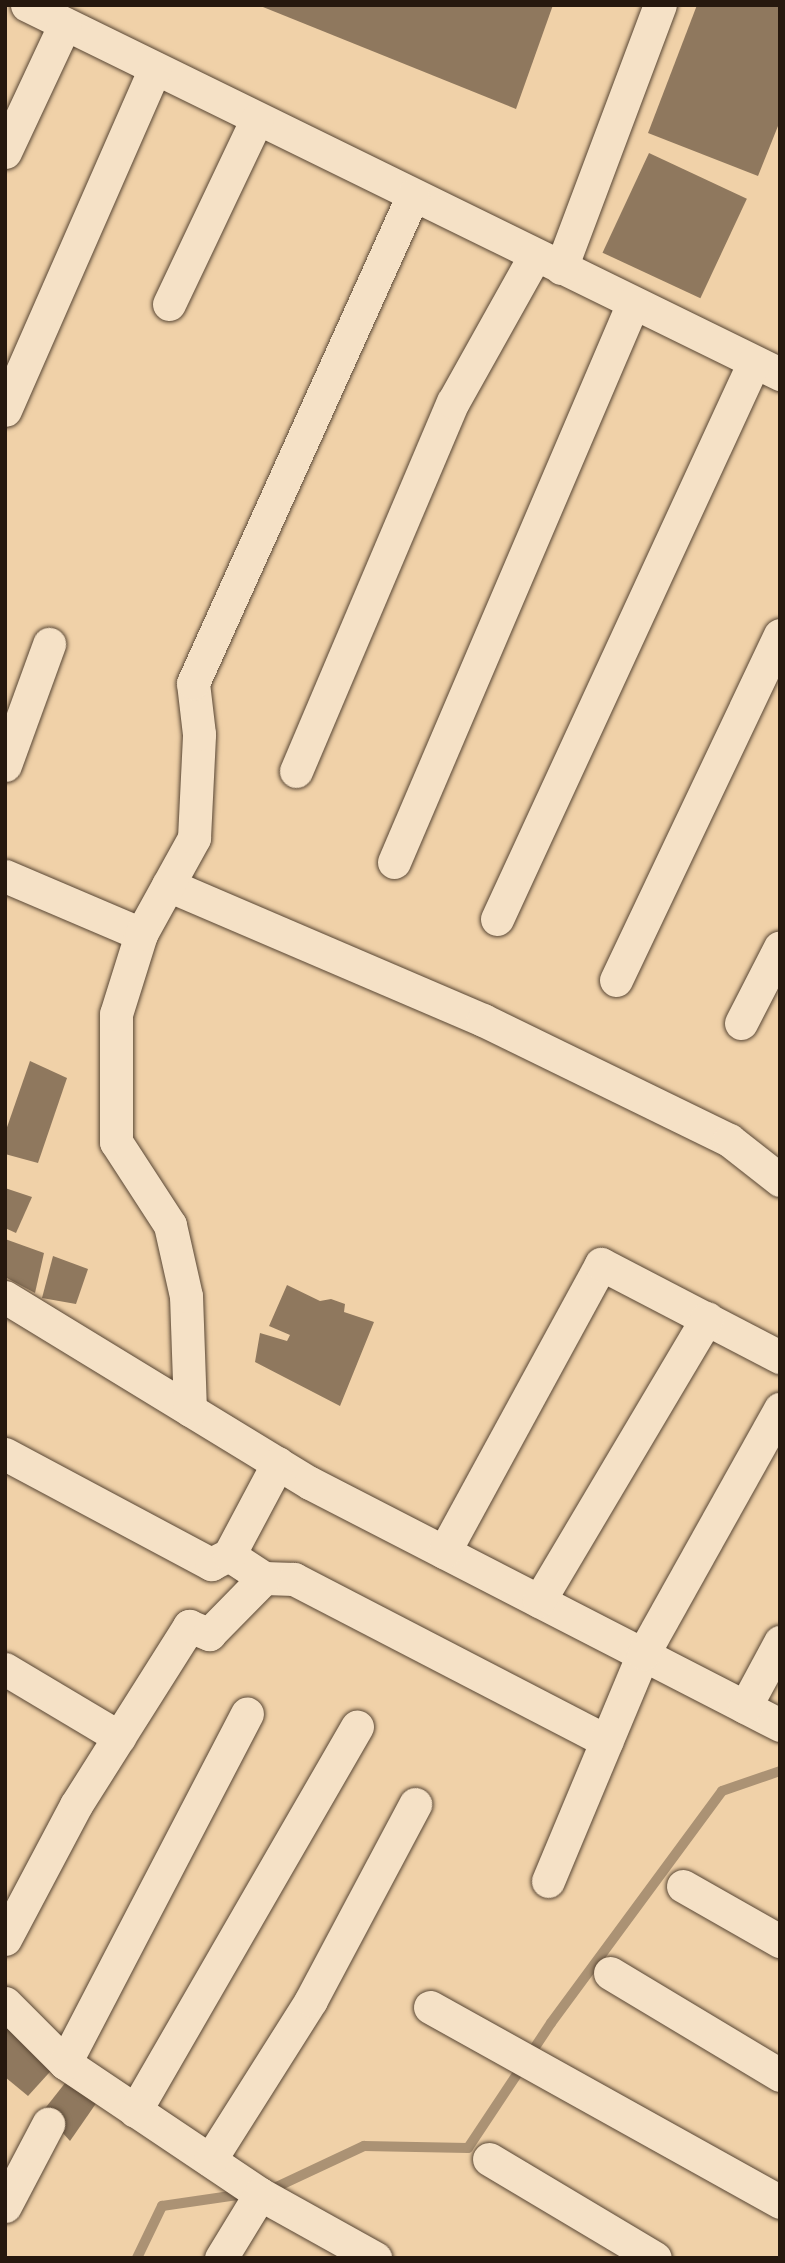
<!DOCTYPE html>
<html>
<head>
<meta charset="utf-8">
<style>
	body { margin:0 }
	#map { position:relative; width:785px; height:2263px; overflow:hidden; background:#f0d1a8; font-family:"Gentium Book Plus",serif }
	div>[style] { position:absolute }
	[style*='--x'] { left:calc(var(--x)*1px); top:calc(var(--y)*1px); width:calc(var(--w)*1px); rotate:calc(var(--a)*1deg) }
	.stream>* { height:10px; margin:-5px; padding:0 5px; transform-origin:5px; border-radius:5px; background:#ab9274 }
	.building>* { inset:0; background:#8f785e; transform-origin:0 0 }
	.roads { filter:drop-shadow(0 0 2px #584634) drop-shadow(0 0 2px #584634) }
	.street>* { height:33px; margin:-16.5px; padding:0 16.5px; transform-origin:16.5px; border-radius:16.5px; background:#f5e1c6 }
	span { translate:-50% -50%; white-space:nowrap; text-align:center; line-height:1.15; -webkit-text-stroke:6px #f5e1c6; paint-order:stroke }
	.frame { position:absolute; inset:0; border:7px solid #26180e; pointer-events:none }
</style>
</head>
<body>
<div id="map">
	<div class="stream">
		<div style="--x:270;--y:2190;--w:104;--a:-25.1"></div>
		<div style="--x:364;--y:2146;--w:104;--a:1.1"></div>
		<div style="--x:468;--y:2148;--w:150;--a:-56.4"></div>
		<div style="--x:551;--y:2023;--w:288;--a:-53.6"></div>
		<div style="--x:722;--y:1791;--w:61;--a:-19"></div>
		<div style="--x:137;--y:2258;--w:58;--a:-64.3"></div>
		<div style="--x:162;--y:2206;--w:83;--a:-8.3"></div>
	</div>
	<div class="building">
		<div style="clip-path:polygon(258px 5px,553px 5px,516px 109px)"></div>
		<div style="clip-path:polygon(697px 5px,780px 5px,780px 121px,758px 176px,648px 133px)"></div>
		<div style="left:649px;top:153px;width:108px;height:110px;rotate:25deg"></div>
		<div style="clip-path:polygon(30px 1061px,67px 1078px,38px 1163px,5px 1154px,5px 1133px)"></div>
		<div style="clip-path:polygon(5px 1188px,32px 1197px,16px 1233px,5px 1228px)"></div>
		<div style="clip-path:polygon(5px 1239px,44px 1253px,35px 1293px,5px 1277px)"></div>
		<div style="clip-path:polygon(53px 1256px,88px 1269px,76px 1304px,42px 1298px)"></div>
		<div style="clip-path:polygon(287px 1285px,320px 1301px,331px 1299px,345px 1304px,344px 1312px,374px 1322px,340px 1406px,255px 1362px,260px 1333px,287px 1341px,290px 1335px,269px 1326px)"></div>
		<div style="clip-path:polygon(5px 2010px,58px 2063px,28px 2096px,5px 2077px)"></div>
		<div style="clip-path:polygon(73px 2073px,104px 2092px,70px 2141px,43px 2111px)"></div>
	</div>
	<div class="roads">
		<div class="street">
			<div style="--x:27;--y:5;--w:839;--a:26.11"></div>
			<div style="--x:5;--y:152;--w:141;--a:-64.9"></div>
			<div style="--x:561;--y:268;--w:281;--a:-69.4"></div>
			<div style="--x:169;--y:304;--w:205;--a:-64.6"></div>
			<div style="--x:5;--y:410;--w:373;--a:-66.3"></div>
			<div style="--x:5;--y:765;--w:129;--a:-70"></div>
			<div style="--x:296;--y:771;--w:401;--a:-67"></div>
			<div style="--x:453;--y:402;--w:168;--a:-60.8"></div>
			<div style="--x:394;--y:862;--w:608;--a:-66.85"></div>
			<div style="--x:5;--y:876;--w:148;--a:23.1"></div>
			<div style="--x:168;--y:885;--w:343;--a:23.2"></div>
			<div style="--x:483;--y:1020;--w:274;--a:26"></div>
			<div style="--x:729;--y:1140;--w:65;--a:38.1"></div>
			<div style="--x:497;--y:919;--w:613;--a:-65.23"></div>
			<div style="--x:616;--y:980;--w:382;--a:-64.6"></div>
			<div style="--x:741;--y:1023;--w:85;--a:-62.8"></div>
			<div style="--x:5;--y:1297;--w:357;--a:31.4"></div>
			<div style="--x:310;--y:1483;--w:529;--a:27.24"></div>
			<div style="--x:190;--y:1410;--w:114;--a:-92"></div>
			<div style="--x:186;--y:1296;--w:73;--a:-102.7"></div>
			<div style="--x:170;--y:1225;--w:99;--a:-123"></div>
			<div style="--x:116;--y:1142;--w:128;--a:-90"></div>
			<div style="--x:116;--y:1014;--w:84;--a:-72.6"></div>
			<div style="--x:141;--y:934;--w:110;--a:-61.1"></div>
			<div style="--x:194;--y:838;--w:104;--a:-87.2"></div>
			<div style="--x:199;--y:734;--w:51;--a:-96.7"></div>
			<div style="--x:193;--y:683;--w:535;--a:-65.73"></div>
			<div style="--x:5;--y:1454;--w:234;--a:28.1"></div>
			<div style="--x:211;--y:1564;--w:20;--a:-27"></div>
			<div style="--x:444;--y:1552;--w:328;--a:-61.4"></div>
			<div style="--x:601;--y:1264;--w:202;--a:27.5"></div>
			<div style="--x:264;--y:1578;--w:30;--a:2"></div>
			<div style="--x:294;--y:1579;--w:352;--a:27.4"></div>
			<div style="--x:539;--y:1601;--w:329;--a:-59.3"></div>
			<div style="--x:5;--y:1669;--w:133;--a:30.8"></div>
			<div style="--x:745;--y:1707;--w:74;--a:-61.7"></div>
			<div style="--x:548;--y:1881;--w:246;--a:-67.3"></div>
			<div style="--x:643;--y:1654;--w:281;--a:-60.8"></div>
			<div style="--x:683;--y:1886;--w:112;--a:29.6"></div>
			<div style="--x:5;--y:1939;--w:152;--a:-62.1"></div>
			<div style="--x:76;--y:1805;--w:212;--a:-57.7"></div>
			<div style="--x:189;--y:1626;--w:22;--a:22"></div>
			<div style="--x:209;--y:1634;--w:78;--a:-45.5"></div>
			<div style="--x:264;--y:1578;--w:42;--a:-146.7"></div>
			<div style="--x:229;--y:1555;--w:104;--a:-62"></div>
			<div style="--x:610;--y:1973;--w:198;--a:31"></div>
			<div style="--x:5;--y:2003;--w:85;--a:45"></div>
			<div style="--x:65;--y:2063;--w:235;--a:33.9"></div>
			<div style="--x:260;--y:2194;--w:132;--a:29.1"></div>
			<div style="--x:430;--y:2007;--w:401;--a:29.1"></div>
			<div style="--x:65;--y:2063;--w:394;--a:-62.5"></div>
			<div style="--x:135;--y:2111;--w:444;--a:-60"></div>
			<div style="--x:489;--y:2159;--w:193;--a:30.8"></div>
			<div style="--x:210;--y:2160;--w:189;--a:-57.7"></div>
			<div style="--x:311;--y:2000;--w:222;--a:-62"></div>
			<div style="--x:5;--y:2206;--w:93;--a:-62.3"></div>
			<div style="--x:221;--y:2258;--w:75;--a:-58.6"></div>
		</div>
	</div>
	<div class="frame"></div>
</div>
</body>
</html>
